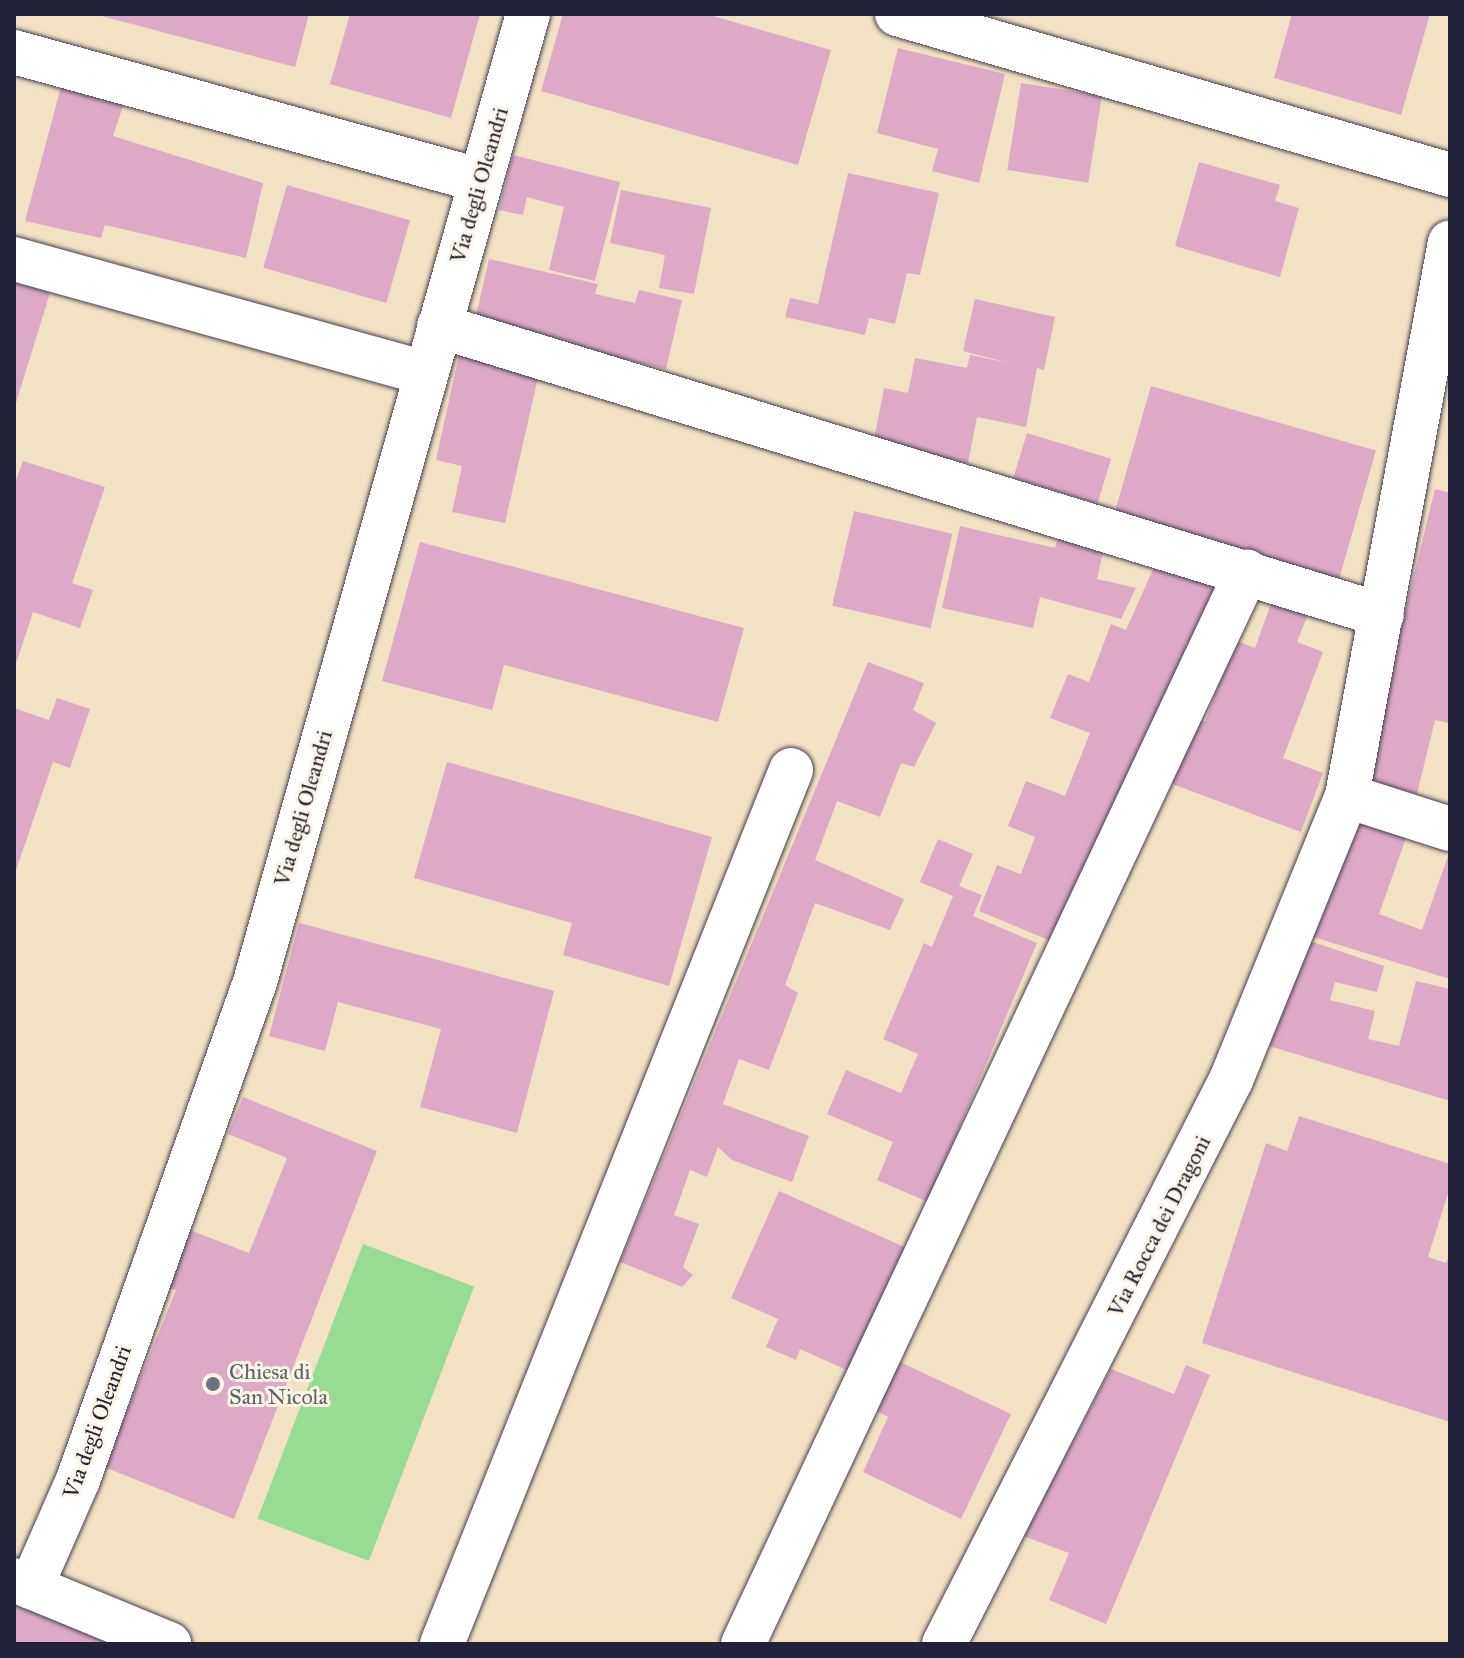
<!DOCTYPE html>
<html>
<head>
<meta charset="utf-8">
<style>
	body { margin:0 }
	#map { position:relative; width:1464px; height:1658px; overflow:hidden; background:#f3e1c3; font-family:"IM FELL Great Primer",serif }
	div>[style] { position:absolute }
	[style*='--x'] { left:calc(var(--x)*1px); top:calc(var(--y)*1px); width:calc(var(--w)*1px); rotate:calc(var(--a)*1deg) }
	.green>* { inset:0; background:#98db93; transform-origin:0 0 }
	.building>* { inset:0; background:#dda9c7; transform-origin:0 0 }
	.roads { filter:drop-shadow(0 0 2px #413f4f) drop-shadow(0 0 2px #413f4f) }
	.minor>* { height:44px; margin:-22px; padding:0 22px; transform-origin:22px; border-radius:22px; background:#fff }
	.dots>* { width:22px; height:22px; translate:-50% -50%; box-sizing:border-box; border:4px solid #fcf5e5; border-radius:50% }
	span { translate:-50% -50%; white-space:nowrap; text-align:center; line-height:1.15; -webkit-text-stroke:6px #fcf5e5; paint-order:stroke }
	.street-label { font-size:22px; color:#22223b }
	.worship-label { font-size:22px; color:#5b616d }
	.left { translate:0 -50%; text-align:left }
	.frame { position:absolute; inset:0; border:16px solid #22223b; pointer-events:none }
</style>
</head>
<body>
<div id="map">
	<div class="green">
		<div style="left:363px;top:1244px;width:119px;height:294px;rotate:21deg"></div>
	</div>
	<div class="building">
		<div style="clip-path:polygon(94px 14px,309px 14px,295px 67px)"></div>
		<div style="clip-path:polygon(350px 14px,480px 14px,451px 118px,330px 84px)"></div>
		<div style="clip-path:polygon(563px 14px,706px 14px,831px 50px,798px 165px,541px 91px)"></div>
		<div style="clip-path:polygon(1292px 14px,1430px 14px,1401px 115px,1274px 78px)"></div>
		<div style="clip-path:polygon(898px 48px,1005px 74px,979px 183px,932px 171px,938px 149px,877px 133px)"></div>
		<div style="left:1021px;top:83px;width:82px;height:88px;rotate:9deg"></div>
		<div style="clip-path:polygon(61px 87px,124px 103px,113px 136px,263px 183px,246px 258px,105px 225px,101px 238px,25px 221px)"></div>
		<div style="clip-path:polygon(513px 155px,620px 182px,595px 281px,549px 270px,564px 207px,527px 197px,523px 215px,499px 210px)"></div>
		<div style="clip-path:polygon(1199px 162px,1280px 185px,1275px 201px,1299px 208px,1280px 277px,1175px 246px)"></div>
		<div style="clip-path:polygon(848px 173px,939px 193px,920px 275px,907px 273px,895px 324px,869px 318px,865px 335px,785px 317px,790px 298px,818px 304px)"></div>
		<div style="left:287px;top:185px;width:128px;height:86px;rotate:16deg"></div>
		<div style="clip-path:polygon(621px 190px,711px 208px,694px 294px,659px 288px,665px 255px,610px 243px)"></div>
		<div style="clip-path:polygon(489px 259px,598px 284px,595px 294px,635px 303px,639px 290px,682px 300px,666px 369px,474px 325px)"></div>
		<div style="clip-path:polygon(14px 282px,50px 293px,15px 406px,14px 406px)"></div>
		<div style="clip-path:polygon(975px 299px,1055px 317px,1044px 370px,1037px 368px,1026px 427px,977px 417px,968px 463px,873px 445px,884px 388px,908px 393px,915px 358px,967px 368px,970px 355px,1009px 363px,963px 351px)"></div>
		<div style="clip-path:polygon(459px 355px,539px 373px,505px 523px,452px 512px,462px 466px,436px 460px)"></div>
		<div style="left:1151px;top:386px;width:234px;height:138px;rotate:16deg"></div>
		<div style="left:1027px;top:433px;width:88px;height:47px;rotate:17deg"></div>
		<div style="clip-path:polygon(23px 461px,105px 487px,72px 583px,93px 590px,80px 628px,33px 612px,15px 666px,14px 486px)"></div>
		<div style="clip-path:polygon(1435px 489px,1450px 493px,1450px 723px,1435px 720px,1416px 798px,1363px 785px)"></div>
		<div style="left:854px;top:511px;width:101px;height:97px;rotate:13deg"></div>
		<div style="clip-path:polygon(960px 526px,1055px 548px,1059px 533px,1105px 544px,1097px 579px,1136px 588px,1121px 619px,1040px 597px,1033px 628px,942px 608px)"></div>
		<div style="clip-path:polygon(420px 542px,744px 628px,718px 722px,504px 665px,492px 710px,382px 681px)"></div>
		<div style="clip-path:polygon(1158px 558px,1226px 590px,1058px 944px,979px 911px,997px 865px,1021px 874px,1035px 837px,1008px 826px,1026px 781px,1065px 796px,1090px 733px,1050px 718px,1068px 674px,1089px 682px,1111px 624px,1126px 630px)"></div>
		<div style="clip-path:polygon(1272px 601px,1308px 614px,1297px 642px,1323px 652px,1283px 758px,1323px 773px,1301px 832px,1162px 780px,1186px 715px,1205px 722px,1235px 640px,1255px 648px)"></div>
		<div style="clip-path:polygon(868px 662px,924px 683px,913px 710px,936px 723px,914px 767px,901px 763px,880px 817px,837px 801px,815px 860px,904px 899px,890px 930px,815px 903px,785px 985px,798px 993px,769px 1070px,739px 1059px,723px 1104px,809px 1136px,792px 1182px,732px 1160px,718px 1147px,707px 1177px,690px 1170px,674px 1215px,699px 1224px,683px 1267px,693px 1275px,682px 1287px,620px 1262px)"></div>
		<div style="clip-path:polygon(57px 698px,90px 709px,70px 768px,53px 762px,14px 876px,14px 708px,49px 720px)"></div>
		<div style="clip-path:polygon(447px 762px,712px 837px,669px 986px,563px 955px,572px 923px,414px 878px)"></div>
		<div style="clip-path:polygon(1351px 819px,1406px 838px,1379px 914px,1422px 930px,1450px 850px,1450px 979px,1310px 936px)"></div>
		<div style="clip-path:polygon(938px 839px,973px 854px,959px 886px,982px 895px,973px 916px,1037px 943px,928px 1202px,877px 1180px,893px 1142px,827px 1114px,846px 1070px,901px 1093px,918px 1054px,883px 1039px,924px 943px,932px 947px,953px 896px,920px 882px)"></div>
		<div style="clip-path:polygon(299px 923px,554px 991px,517px 1133px,420px 1107px,441px 1029px,338px 1002px,325px 1051px,269px 1036px)"></div>
		<div style="clip-path:polygon(1307px 940px,1384px 966px,1377px 992px,1335px 982px,1330px 1000px,1375px 1011px,1368px 1039px,1399px 1046px,1416px 981px,1450px 989px,1450px 1101px,1266px 1045px)"></div>
		<div style="clip-path:polygon(243px 1097px,377px 1151px,234px 1519px,104px 1467px,176px 1290px,166px 1287px,190px 1230px,249px 1253px,287px 1158px,228px 1134px)"></div>
		<div style="clip-path:polygon(1299px 1116px,1450px 1164px,1450px 1187px,1428px 1257px,1446px 1263px,1450px 1254px,1450px 1422px,1202px 1343px,1266px 1143px,1287px 1151px)"></div>
		<div style="clip-path:polygon(779px 1191px,909px 1249px,860px 1376px,800px 1349px,796px 1360px,766px 1347px,778px 1319px,731px 1298px)"></div>
		<div style="clip-path:polygon(900px 1362px,1011px 1414px,961px 1519px,863px 1472px,888px 1417px,877px 1411px)"></div>
		<div style="clip-path:polygon(1186px 1365px,1210px 1375px,1106px 1624px,1049px 1600px,1069px 1553px,1023px 1536px,1111px 1369px,1174px 1394px)"></div>
		<div style="clip-path:polygon(14px 1605px,117px 1644px,14px 1644px)"></div>
	</div>
	<div class="roads">
		<div class="minor">
			<div style="--x:897;--y:14;--w:576;--a:16.23"></div>
			<div style="--x:14;--y:52;--w:482;--a:15.4"></div>
			<div style="--x:14;--y:259;--w:426;--a:15.5"></div>
			<div style="--x:439;--y:326;--w:986;--a:17.04"></div>
			<div style="--x:1347;--y:796;--w:108;--a:17.8"></div>
			<div style="--x:14;--y:1580;--w:168;--a:22.4"></div>
			<div style="--x:31;--y:1587;--w:117;--a:-66.3"></div>
			<div style="--x:78;--y:1480;--w:529;--a:-70.43"></div>
			<div style="--x:255;--y:982;--w:1006;--a:-74.25"></div>
			<div style="--x:442;--y:1644;--w:941;--a:-68.23"></div>
			<div style="--x:743;--y:1644;--w:1185;--a:-64.84"></div>
			<div style="--x:944;--y:1644;--w:633;--a:-63.03"></div>
			<div style="--x:1231;--y:1080;--w:307;--a:-67.8"></div>
			<div style="--x:1347;--y:796;--w:563;--a:-79.47"></div>
		</div>
	</div>
	<div class="dots">
		<div style="left:213px;top:1384px;background:#6b7280"></div>
	</div>
	<div class="street-label">
		<span style="left:479px;top:185px;rotate:-74deg">Via degli Oleandri</span>
		<span style="left:303px;top:808px;rotate:-74deg">Via degli Oleandri</span>
		<span style="left:1159px;top:1226px;rotate:-63deg">Via Rocca dei Dragoni</span>
		<span style="left:97px;top:1422px;rotate:-70deg">Via degli Oleandri</span>
	</div>
	<div class="worship-label">
		<span class="left" style="left:229px;top:1384px">Chiesa di<br>San Nicola</span>
	</div>
	<div class="frame"></div>
</div>
</body>
</html>
